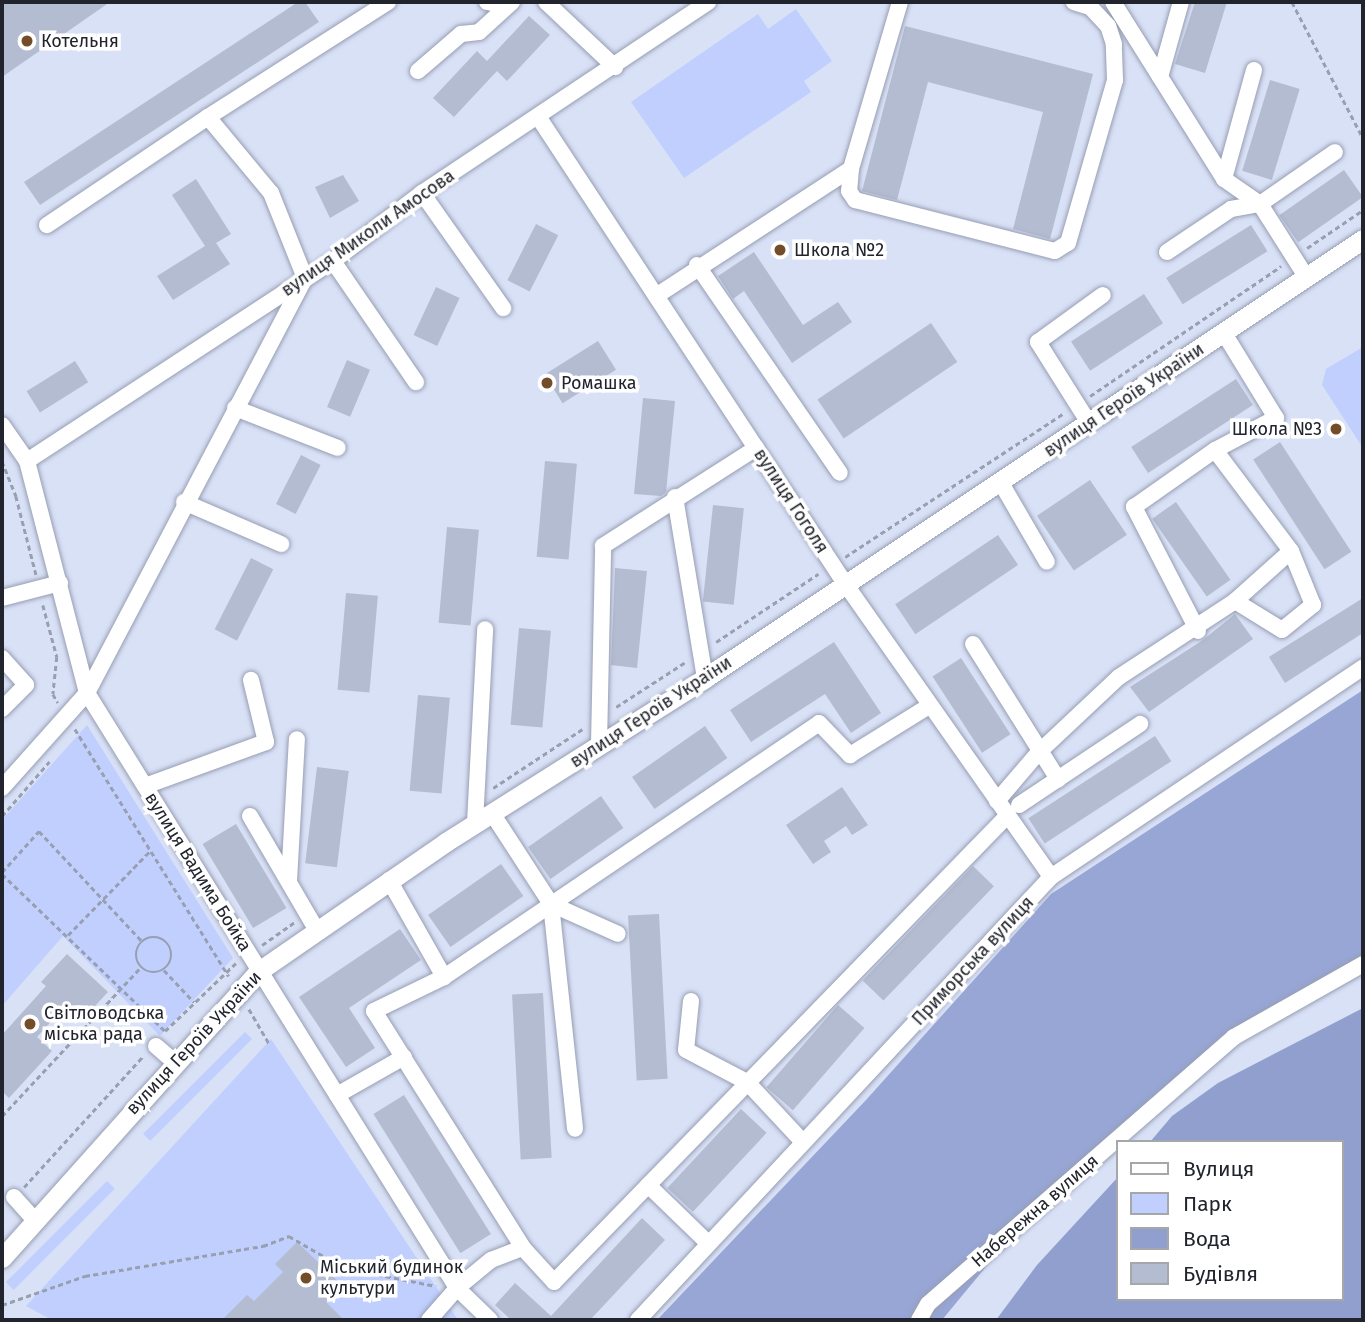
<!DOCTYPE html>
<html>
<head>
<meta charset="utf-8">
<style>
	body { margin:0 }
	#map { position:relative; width:1365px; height:1322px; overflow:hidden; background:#d9e1f7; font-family:"Fira Sans",sans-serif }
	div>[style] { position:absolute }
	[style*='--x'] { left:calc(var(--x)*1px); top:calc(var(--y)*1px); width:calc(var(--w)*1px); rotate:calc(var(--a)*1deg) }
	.green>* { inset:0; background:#c0cffe; transform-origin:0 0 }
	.forest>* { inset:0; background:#97a6d5 }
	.water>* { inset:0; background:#909fcd }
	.building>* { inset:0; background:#b4bcd1; transform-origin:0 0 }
	.path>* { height:2.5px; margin-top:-1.25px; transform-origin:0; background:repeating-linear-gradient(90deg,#989fb0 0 5px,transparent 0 8.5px) }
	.path>.ring { margin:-1.25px; padding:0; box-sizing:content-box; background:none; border:2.5px solid #989fb0; border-radius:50% }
	.roads { filter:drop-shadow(0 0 2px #979eb3) drop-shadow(0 0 2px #979eb3) }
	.minor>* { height:16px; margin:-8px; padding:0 8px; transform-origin:8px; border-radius:8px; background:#fff }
	.major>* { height:19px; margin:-9.5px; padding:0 9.5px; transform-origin:9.5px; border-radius:9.5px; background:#fff }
	.dots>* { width:19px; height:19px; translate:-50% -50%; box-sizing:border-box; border:4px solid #fff; border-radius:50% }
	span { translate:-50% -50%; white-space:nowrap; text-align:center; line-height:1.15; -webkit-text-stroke:7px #fff; paint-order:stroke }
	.poi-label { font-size:18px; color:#21242c }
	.left { translate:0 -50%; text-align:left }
	.right { translate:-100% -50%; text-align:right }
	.street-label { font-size:18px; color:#21242c }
	.frame { position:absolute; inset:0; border:4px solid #21242c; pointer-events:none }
	.legend { position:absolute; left:1116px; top:1140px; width:228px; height:161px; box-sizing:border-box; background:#fff; border:2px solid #a6a7ab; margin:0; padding:9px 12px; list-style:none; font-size:21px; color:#21242c }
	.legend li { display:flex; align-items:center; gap:14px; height:35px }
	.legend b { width:35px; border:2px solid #a6a7ab }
</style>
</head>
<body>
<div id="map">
	<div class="green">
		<div style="clip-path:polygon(796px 9px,832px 61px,804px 81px,811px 92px,684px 178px,631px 102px,758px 14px,768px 29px)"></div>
		<div style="clip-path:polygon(1363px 347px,1363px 448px,1322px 385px,1326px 369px)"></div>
		<div style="clip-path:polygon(87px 725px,233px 958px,160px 1036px,63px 936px,2px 1006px,2px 820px)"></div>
		<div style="left:245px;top:1032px;width:10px;height:144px;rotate:45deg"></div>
		<div style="clip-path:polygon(271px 1039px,458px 1320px,52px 1320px,26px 1306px)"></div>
		<div style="left:107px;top:1181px;width:11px;height:143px;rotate:45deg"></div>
	</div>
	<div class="forest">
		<div style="clip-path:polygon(1363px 690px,1363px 967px,1228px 1032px,999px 1251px,942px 1320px,657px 1320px,866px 1100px,1051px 894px)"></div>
	</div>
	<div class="water">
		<div style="clip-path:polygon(1363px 1008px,1363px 1320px,996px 1320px,1037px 1265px,1118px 1177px,1118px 1299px,1342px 1299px,1342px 1142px,1150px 1142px,1172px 1116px,1218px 1083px)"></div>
	</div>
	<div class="building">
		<div style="clip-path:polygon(2px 2px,110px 2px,2px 77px)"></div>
		<div style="clip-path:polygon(298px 2px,305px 2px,319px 22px,40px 205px,24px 182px)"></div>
		<div style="clip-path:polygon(1195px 2px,1227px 2px,1205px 73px,1175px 64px)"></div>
		<div style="clip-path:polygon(529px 16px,550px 35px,507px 81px,497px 71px,454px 117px,433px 98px,477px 51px,487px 61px)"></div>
		<div style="clip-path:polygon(905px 26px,1093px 74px,1050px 239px,1013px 229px,1043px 112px,928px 82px,897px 200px,862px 191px)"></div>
		<div style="left:1270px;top:80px;width:31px;height:95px;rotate:17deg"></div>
		<div style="left:1344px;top:170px;width:33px;height:79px;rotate:55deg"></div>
		<div style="clip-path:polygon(343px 175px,359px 201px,330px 218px,315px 187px)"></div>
		<div style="clip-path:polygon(196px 179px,231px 234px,216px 243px,230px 264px,173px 300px,157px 276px,205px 246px,172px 195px)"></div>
		<div style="left:536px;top:224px;width:25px;height:63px;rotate:27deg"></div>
		<div style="left:1251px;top:225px;width:31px;height:100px;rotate:58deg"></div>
		<div style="clip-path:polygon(754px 252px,803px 325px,838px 302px,852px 322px,792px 363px,744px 291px,733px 299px,718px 276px)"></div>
		<div style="left:436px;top:287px;width:26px;height:53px;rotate:25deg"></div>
		<div style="left:1144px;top:294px;width:35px;height:87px;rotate:57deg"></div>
		<div style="left:931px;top:323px;width:47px;height:137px;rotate:56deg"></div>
		<div style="left:598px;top:341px;width:34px;height:63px;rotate:58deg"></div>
		<div style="left:347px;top:360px;width:25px;height:51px;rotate:23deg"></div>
		<div style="left:75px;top:361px;width:25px;height:57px;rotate:58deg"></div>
		<div style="left:1236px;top:379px;width:31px;height:125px;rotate:57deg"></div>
		<div style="clip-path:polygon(643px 398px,675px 401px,666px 492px,661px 496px,634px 494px)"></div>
		<div style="left:1280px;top:442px;width:131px;height:32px;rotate:57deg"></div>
		<div style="left:301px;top:455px;width:22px;height:55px;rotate:27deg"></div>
		<div style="left:545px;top:461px;width:32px;height:96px;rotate:5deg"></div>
		<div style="left:1090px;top:480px;width:66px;height:64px;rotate:56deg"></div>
		<div style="left:1176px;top:502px;width:95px;height:29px;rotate:55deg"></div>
		<div style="left:713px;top:505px;width:31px;height:97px;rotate:6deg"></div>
		<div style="left:447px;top:527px;width:32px;height:96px;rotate:5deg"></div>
		<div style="left:998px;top:535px;width:36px;height:124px;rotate:56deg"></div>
		<div style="left:251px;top:558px;width:25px;height:80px;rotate:27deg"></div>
		<div style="clip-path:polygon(615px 568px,647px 571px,637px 668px,611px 665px)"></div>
		<div style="left:346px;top:593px;width:32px;height:97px;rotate:5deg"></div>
		<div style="clip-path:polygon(1363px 598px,1363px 633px,1285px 683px,1269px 657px)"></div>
		<div style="clip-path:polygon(1235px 614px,1253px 639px,1149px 712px,1130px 687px,1203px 640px)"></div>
		<div style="left:519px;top:628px;width:32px;height:97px;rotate:5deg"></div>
		<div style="clip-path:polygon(834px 642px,881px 713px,851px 733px,825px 694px,751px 742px,730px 710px)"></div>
		<div style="left:961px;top:658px;width:91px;height:34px;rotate:57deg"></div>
		<div style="left:418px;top:695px;width:32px;height:96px;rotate:5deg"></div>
		<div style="left:705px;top:726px;width:39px;height:89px;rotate:55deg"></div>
		<div style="left:1155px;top:736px;width:30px;height:151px;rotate:57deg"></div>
		<div style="left:317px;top:767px;width:32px;height:97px;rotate:7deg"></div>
		<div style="clip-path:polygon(842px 787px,868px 825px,852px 835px,846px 826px,824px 841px,831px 852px,813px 864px,786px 825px)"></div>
		<div style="left:601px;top:796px;width:39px;height:89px;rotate:55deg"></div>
		<div style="left:236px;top:824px;width:98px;height:39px;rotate:59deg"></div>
		<div style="left:501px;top:864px;width:39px;height:89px;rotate:55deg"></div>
		<div style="left:973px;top:866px;width:29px;height:159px;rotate:44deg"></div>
		<div style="left:659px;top:914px;width:165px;height:31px;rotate:87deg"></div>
		<div style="clip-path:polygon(400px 929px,421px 960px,349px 1008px,375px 1048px,346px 1067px,299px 997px)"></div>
		<div style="clip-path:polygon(67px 954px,108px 992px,81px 1021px,65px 1006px,37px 1037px,52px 1051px,9px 1098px,2px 1091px,2px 1035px,46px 986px,41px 982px)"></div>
		<div style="left:543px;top:993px;width:165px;height:31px;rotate:87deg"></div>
		<div style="left:838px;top:1005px;width:35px;height:109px;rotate:41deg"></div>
		<div style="left:404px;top:1095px;width:164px;height:36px;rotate:58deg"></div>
		<div style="left:741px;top:1109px;width:35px;height:108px;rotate:43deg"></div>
		<div style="clip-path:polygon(642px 1218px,665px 1240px,590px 1320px,511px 1320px,495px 1305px,515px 1283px,551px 1316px)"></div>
		<div style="clip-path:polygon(297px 1242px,342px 1285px,326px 1302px,344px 1320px,222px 1320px,247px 1295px,254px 1301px,283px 1272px,275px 1264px)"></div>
	</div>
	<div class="path">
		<div style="--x:1292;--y:2;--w:153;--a:62.4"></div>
		<div style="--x:1307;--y:248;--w:68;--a:-34.2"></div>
		<div style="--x:1090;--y:396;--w:231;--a:-34.2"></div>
		<div style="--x:2;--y:461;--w:38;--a:68"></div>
		<div style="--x:16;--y:496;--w:81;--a:75.6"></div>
		<div style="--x:845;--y:557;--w:262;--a:-33.3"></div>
		<div style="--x:43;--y:605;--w:54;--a:74.9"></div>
		<div style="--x:57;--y:657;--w:37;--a:96"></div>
		<div style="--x:53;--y:694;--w:10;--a:61"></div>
		<div style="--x:716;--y:642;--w:123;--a:-33.7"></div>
		<div style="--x:616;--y:707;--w:85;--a:-32.9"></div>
		<div style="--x:75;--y:729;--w:291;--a:58.1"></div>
		<div style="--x:493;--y:788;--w:109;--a:-33.4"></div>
		<div style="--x:2;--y:816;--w:72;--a:-49"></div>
		<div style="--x:2;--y:872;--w:55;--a:-47.9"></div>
		<div style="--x:39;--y:831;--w:151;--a:46.9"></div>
		<div style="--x:2;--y:874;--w:226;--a:43.9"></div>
		<div style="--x:165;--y:1031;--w:98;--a:-43.8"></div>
		<div style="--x:68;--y:935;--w:119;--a:-45.7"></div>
		<div class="ring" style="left:136px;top:937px;width:33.5px;height:33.5px"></div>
		<div style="--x:262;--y:945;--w:39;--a:-35"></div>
		<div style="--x:164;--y:970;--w:44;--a:46.8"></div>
		<div style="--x:249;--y:1009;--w:42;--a:59.7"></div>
		<div style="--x:2;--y:1116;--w:204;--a:-47"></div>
		<div style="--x:24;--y:1187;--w:178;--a:-47.7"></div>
		<div style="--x:2;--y:1305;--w:88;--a:-19.3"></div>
		<div style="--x:85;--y:1276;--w:181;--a:-9.6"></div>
		<div style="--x:263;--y:1246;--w:28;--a:-21"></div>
		<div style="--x:289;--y:1236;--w:64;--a:30.2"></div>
		<div style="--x:344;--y:1268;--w:94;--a:11.1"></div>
	</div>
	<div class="roads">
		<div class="minor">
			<div style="--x:487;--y:2;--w:20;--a:11"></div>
			<div style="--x:546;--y:2;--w:95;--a:43.3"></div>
			<div style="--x:900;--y:2;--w:174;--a:106.4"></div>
			<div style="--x:851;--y:169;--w:22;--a:95"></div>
			<div style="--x:849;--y:191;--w:11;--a:56"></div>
			<div style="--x:855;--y:200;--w:206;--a:14.3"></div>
			<div style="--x:1055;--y:251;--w:15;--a:-32"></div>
			<div style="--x:1068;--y:243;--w:170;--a:-73.9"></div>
			<div style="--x:1115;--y:80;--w:36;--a:-92"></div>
			<div style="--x:1114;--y:44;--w:19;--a:-108"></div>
			<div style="--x:1108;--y:26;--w:26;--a:-133"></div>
			<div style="--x:1090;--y:7;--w:17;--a:-163"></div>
			<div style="--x:1113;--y:2;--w:209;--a:57.9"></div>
			<div style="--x:1224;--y:179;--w:44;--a:34.8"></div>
			<div style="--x:1260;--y:204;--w:88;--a:57.6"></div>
			<div style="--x:418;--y:71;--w:57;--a:-40.7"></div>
			<div style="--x:461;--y:34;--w:18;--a:-6"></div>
			<div style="--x:479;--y:32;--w:45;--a:-42.3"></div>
			<div style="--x:1160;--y:77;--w:78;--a:-74.4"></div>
			<div style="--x:208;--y:117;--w:214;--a:-32.6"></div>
			<div style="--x:539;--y:118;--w:555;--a:56.68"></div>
			<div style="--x:844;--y:582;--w:360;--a:54.9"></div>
			<div style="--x:1224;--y:179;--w:113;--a:-74.6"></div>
			<div style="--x:422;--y:193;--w:141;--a:54.8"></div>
			<div style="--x:1167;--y:252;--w:77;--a:-33.9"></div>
			<div style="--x:1231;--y:209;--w:29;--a:-10"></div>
			<div style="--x:1260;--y:204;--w:91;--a:-34.7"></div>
			<div style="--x:333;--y:261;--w:147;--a:55.6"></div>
			<div style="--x:697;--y:265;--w:252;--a:55.5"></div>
			<div style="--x:656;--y:296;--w:233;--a:-33.1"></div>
			<div style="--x:235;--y:408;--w:110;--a:21.2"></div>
			<div style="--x:1089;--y:423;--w:96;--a:-122.2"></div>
			<div style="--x:1038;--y:342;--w:80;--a:-35.9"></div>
			<div style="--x:2;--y:425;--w:44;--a:55.2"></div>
			<div style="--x:27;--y:461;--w:240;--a:75.5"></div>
			<div style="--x:87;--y:693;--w:701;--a:58.12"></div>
			<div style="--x:457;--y:1288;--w:46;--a:44.1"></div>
			<div style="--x:27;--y:461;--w:366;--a:-33.2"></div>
			<div style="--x:333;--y:261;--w:112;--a:-37.4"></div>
			<div style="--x:422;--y:193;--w:344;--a:-33.7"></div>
			<div style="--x:1001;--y:483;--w:91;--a:59.8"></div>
			<div style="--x:675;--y:497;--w:183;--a:80.6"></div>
			<div style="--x:184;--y:502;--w:106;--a:23.4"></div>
			<div style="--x:2;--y:598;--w:60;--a:-14.5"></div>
			<div style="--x:1235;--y:601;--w:55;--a:31.7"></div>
			<div style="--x:1282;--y:630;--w:40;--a:-39"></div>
			<div style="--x:1313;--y:605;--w:58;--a:-112.2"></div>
			<div style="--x:1198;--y:631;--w:140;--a:-117.3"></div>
			<div style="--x:1134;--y:507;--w:99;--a:-35.1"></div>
			<div style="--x:973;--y:644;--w:160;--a:57.8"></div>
			<div style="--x:2;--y:658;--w:36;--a:48"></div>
			<div style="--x:26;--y:685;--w:34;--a:135"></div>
			<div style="--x:599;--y:745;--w:199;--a:-88.8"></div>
			<div style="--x:603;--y:546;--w:182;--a:-32.6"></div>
			<div style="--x:145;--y:786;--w:129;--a:-20"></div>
			<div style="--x:266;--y:742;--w:64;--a:-103.6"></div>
			<div style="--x:2;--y:788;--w:127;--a:-48.2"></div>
			<div style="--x:87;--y:693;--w:469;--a:-62.3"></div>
			<div style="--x:305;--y:278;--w:92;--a:-111.8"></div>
			<div style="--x:271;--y:193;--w:99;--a:-129.7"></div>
			<div style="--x:208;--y:117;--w:194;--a:146.1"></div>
			<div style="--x:997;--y:801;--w:63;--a:-49.5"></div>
			<div style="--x:1038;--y:753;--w:111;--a:-43.2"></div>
			<div style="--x:1119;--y:677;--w:139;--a:-33.2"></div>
			<div style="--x:1235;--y:601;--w:75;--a:-41.8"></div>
			<div style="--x:1291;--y:551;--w:126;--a:-127"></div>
			<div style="--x:1215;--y:450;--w:69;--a:-27.7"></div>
			<div style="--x:1276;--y:418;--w:100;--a:-121.5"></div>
			<div style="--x:1019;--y:805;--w:146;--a:-33.8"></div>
			<div style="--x:492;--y:813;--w:108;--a:57"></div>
			<div style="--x:551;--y:904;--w:226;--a:83.9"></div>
			<div style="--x:250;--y:816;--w:131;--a:59.7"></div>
			<div style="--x:475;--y:823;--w:194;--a:-87"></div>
			<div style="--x:389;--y:880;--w:112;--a:60.4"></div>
			<div style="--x:444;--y:977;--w:78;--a:154.1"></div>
			<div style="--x:374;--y:1011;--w:280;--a:57.8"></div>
			<div style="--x:289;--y:881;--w:142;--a:-86.8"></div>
			<div style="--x:551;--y:904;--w:73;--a:24.1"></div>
			<div style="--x:444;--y:977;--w:453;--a:-34.1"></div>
			<div style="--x:819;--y:723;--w:45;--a:45.9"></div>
			<div style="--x:850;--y:755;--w:93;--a:-31.8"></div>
			<div style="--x:691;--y:1001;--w:49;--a:95.8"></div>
			<div style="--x:686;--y:1050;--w:69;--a:27.7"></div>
			<div style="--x:747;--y:1082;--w:82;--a:47"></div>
			<div style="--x:156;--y:1046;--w:28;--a:41"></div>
			<div style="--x:337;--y:1095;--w:77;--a:-29.6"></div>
			<div style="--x:648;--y:1185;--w:83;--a:44"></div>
			<div style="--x:14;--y:1197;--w:31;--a:48"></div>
			<div style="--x:429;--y:1320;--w:43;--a:-48.8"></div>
			<div style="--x:457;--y:1288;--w:44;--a:-39.5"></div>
			<div style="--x:491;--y:1260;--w:34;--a:-21"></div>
			<div style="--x:523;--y:1248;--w:46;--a:47.6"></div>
			<div style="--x:554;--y:1282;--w:651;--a:-45.81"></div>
			<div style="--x:638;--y:1320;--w:606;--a:-47.01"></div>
			<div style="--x:1051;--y:877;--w:376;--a:-33.9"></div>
			<div style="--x:919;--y:1320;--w:18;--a:-61"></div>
			<div style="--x:928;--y:1304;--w:406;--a:-41.1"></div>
			<div style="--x:1234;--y:1037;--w:148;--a:-29.5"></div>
		</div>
		<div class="major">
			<div style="--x:2;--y:1258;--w:385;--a:-48.2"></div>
			<div style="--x:259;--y:971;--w:227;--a:-34.6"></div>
			<div style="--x:446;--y:842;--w:307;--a:-32.3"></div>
			<div style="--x:705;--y:678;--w:791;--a:-33.71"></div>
		</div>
	</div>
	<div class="dots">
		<div style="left:27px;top:41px;background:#734d2a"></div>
		<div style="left:780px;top:250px;background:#734d2a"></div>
		<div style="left:547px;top:383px;background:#734d2a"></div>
		<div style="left:1336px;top:429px;background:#734d2a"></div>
		<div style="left:30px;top:1024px;background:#734d2a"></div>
		<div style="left:306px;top:1278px;background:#734d2a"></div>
	</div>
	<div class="poi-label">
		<span class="left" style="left:41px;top:41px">Котельня</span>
		<span class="left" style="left:794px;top:250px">Школа №2</span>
		<span class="left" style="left:561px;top:383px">Ромашка</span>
		<span class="right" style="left:1322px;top:429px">Школа №3</span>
		<span class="left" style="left:44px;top:1024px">Світловодська<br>міська рада</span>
		<span class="left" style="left:320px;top:1278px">Міський будинок<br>культури</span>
	</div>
	<div class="street-label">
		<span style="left:368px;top:233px;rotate:-35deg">вулиця Миколи Амосова</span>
		<span style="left:1124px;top:400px;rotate:-34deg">вулиця Героїв України</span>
		<span style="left:791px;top:501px;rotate:57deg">вулиця Гоголя</span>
		<span style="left:651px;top:712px;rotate:-33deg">вулиця Героїв України</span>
		<span style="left:198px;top:872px;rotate:58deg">вулиця Вадима Бойка</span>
		<span style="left:973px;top:961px;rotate:-47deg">Приморська вулиця</span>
		<span style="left:194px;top:1043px;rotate:-47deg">вулиця Героїв України</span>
		<span style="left:1035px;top:1211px;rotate:-41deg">Набережна вулиця</span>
	</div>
	<div class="frame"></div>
	<ul class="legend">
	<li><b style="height:9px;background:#fff"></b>Вулиця</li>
	<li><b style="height:19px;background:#c0cffe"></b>Парк</li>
	<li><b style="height:19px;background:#909fcd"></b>Вода</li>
	<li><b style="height:19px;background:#b4bcd1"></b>Будівля</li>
	</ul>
</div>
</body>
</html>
